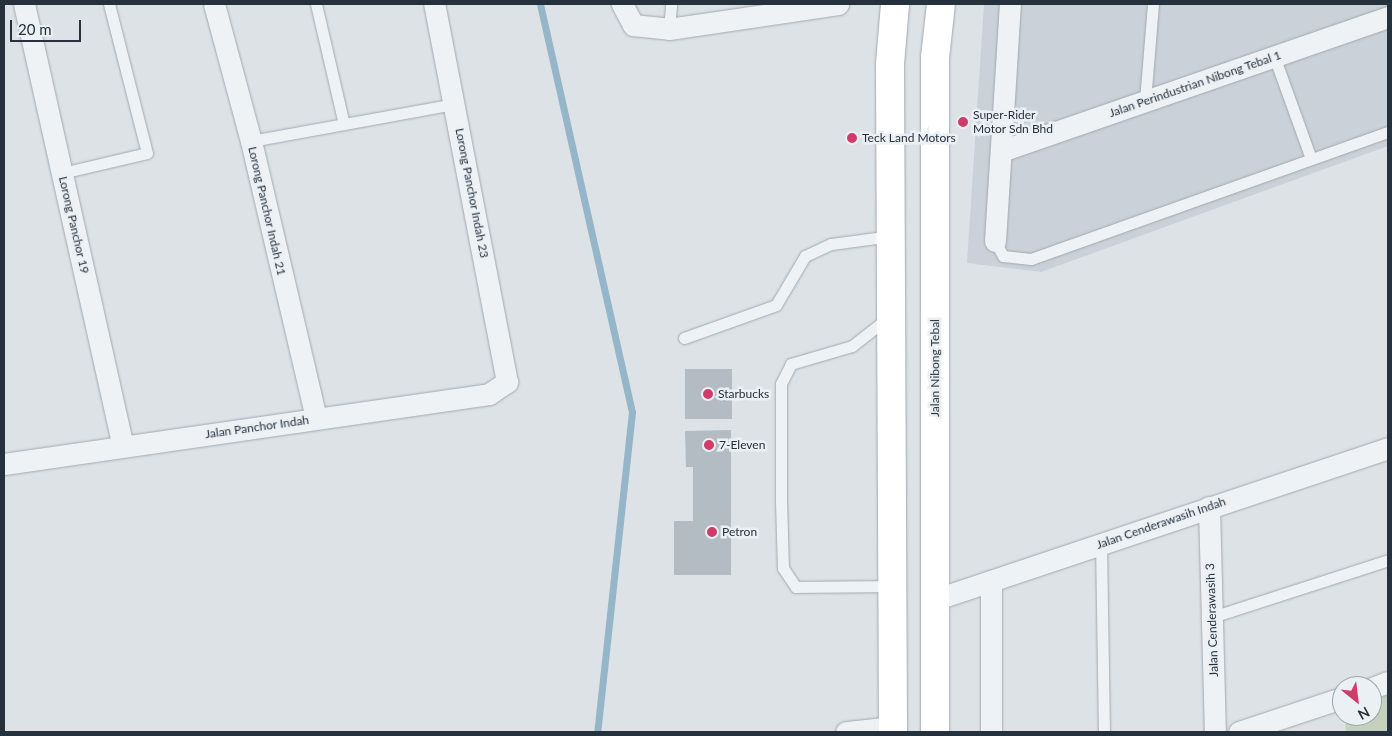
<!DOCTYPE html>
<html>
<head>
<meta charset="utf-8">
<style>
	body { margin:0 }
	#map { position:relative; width:1392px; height:736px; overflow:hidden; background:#dce2e6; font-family:Lato,sans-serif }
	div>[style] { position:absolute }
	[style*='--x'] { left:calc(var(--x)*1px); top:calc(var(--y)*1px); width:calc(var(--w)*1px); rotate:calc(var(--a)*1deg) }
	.built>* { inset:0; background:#cad1d8 }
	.green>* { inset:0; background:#c5d1bd }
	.stream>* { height:7px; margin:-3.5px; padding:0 3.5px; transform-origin:3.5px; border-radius:3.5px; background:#95b5c8 }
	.building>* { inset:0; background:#b3bcc3; transform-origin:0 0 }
	.roads { filter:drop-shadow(0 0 1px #a1a9b0) drop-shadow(0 0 1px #a1a9b0) }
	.lane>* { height:11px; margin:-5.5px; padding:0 5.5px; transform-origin:5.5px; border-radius:5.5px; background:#eef2f5 }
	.street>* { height:21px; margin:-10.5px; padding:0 10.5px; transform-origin:10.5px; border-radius:10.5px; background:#eef2f5 }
	.highway>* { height:28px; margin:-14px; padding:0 14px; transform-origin:14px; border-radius:14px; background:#fff }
	.dots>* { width:14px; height:14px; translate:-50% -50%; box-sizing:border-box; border:2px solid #ebf0f4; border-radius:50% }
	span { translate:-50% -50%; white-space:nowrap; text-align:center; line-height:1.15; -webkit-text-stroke:5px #ebf0f4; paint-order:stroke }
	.street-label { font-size:12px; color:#25313d }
	.poi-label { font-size:12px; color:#25313d }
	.left { translate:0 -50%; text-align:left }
	.frame { position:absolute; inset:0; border:5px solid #25313d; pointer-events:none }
	.north { position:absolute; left:1332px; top:676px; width:50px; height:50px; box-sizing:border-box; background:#ebf0f4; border:1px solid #9ca4ab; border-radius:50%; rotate:151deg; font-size:14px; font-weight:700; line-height:20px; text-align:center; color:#25313d }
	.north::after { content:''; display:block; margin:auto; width:18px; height:22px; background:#d03c69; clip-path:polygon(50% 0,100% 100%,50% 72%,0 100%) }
	.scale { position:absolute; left:10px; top:20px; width:71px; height:22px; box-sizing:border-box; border:2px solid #25313d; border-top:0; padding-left:6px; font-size:15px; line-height:18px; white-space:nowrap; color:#25313d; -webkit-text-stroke:4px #ebf0f4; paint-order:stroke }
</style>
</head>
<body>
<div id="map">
	<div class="built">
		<div style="clip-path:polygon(984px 4px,1388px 4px,1388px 146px,1041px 272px,967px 263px)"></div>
	</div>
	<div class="green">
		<div style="clip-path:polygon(1388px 695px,1388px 732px,1346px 732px,1345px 716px,1372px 716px,1372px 700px)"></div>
	</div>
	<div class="stream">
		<div style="--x:540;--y:4;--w:418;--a:77.3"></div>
		<div style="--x:632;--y:412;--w:322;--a:96.2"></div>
	</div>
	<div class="building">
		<div style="left:685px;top:369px;width:47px;height:50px"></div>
		<div style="clip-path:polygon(731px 430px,731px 575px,674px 575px,674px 521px,693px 521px,693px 467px,686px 467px,685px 431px)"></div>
	</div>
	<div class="roads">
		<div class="lane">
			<div style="--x:316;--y:4;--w:123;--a:76.9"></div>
			<div style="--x:669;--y:29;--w:25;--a:-85"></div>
			<div style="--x:1274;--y:56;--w:109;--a:70.2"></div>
			<div style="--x:1145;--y:101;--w:97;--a:-85.3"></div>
			<div style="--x:251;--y:141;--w:206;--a:-10.3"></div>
			<div style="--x:62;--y:173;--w:87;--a:-13.2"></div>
			<div style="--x:147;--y:153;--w:154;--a:-104.3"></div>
			<div style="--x:995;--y:241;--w:17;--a:62"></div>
			<div style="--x:1003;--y:256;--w:28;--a:6"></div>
			<div style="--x:1031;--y:259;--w:379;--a:-19.6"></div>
			<div style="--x:889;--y:317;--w:47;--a:141.9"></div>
			<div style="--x:852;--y:346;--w:64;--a:163.6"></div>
			<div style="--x:791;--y:364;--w:22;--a:117"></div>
			<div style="--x:781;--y:384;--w:117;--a:90"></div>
			<div style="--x:781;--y:501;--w:67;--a:88.3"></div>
			<div style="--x:783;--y:568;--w:23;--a:56"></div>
			<div style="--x:796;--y:587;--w:96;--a:-0.6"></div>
			<div style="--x:684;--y:338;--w:98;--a:-19.7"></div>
			<div style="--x:776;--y:305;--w:57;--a:-59.4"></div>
			<div style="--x:805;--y:256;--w:29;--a:-25"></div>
			<div style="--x:831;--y:244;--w:61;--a:-7.6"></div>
			<div style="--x:1101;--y:543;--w:189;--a:89.1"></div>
			<div style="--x:1212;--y:617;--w:185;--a:-17.9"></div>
		</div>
		<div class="street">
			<div style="--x:24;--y:4;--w:453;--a:77.4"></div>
			<div style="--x:214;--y:4;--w:142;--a:74.9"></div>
			<div style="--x:251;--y:141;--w:285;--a:76.8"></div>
			<div style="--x:622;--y:4;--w:24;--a:62"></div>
			<div style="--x:633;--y:25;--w:36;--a:6"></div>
			<div style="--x:669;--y:29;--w:171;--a:-8.4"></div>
			<div style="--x:1001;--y:151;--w:410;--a:-19.1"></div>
			<div style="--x:995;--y:241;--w:237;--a:-86.4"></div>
			<div style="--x:4;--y:464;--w:490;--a:-8.2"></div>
			<div style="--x:489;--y:394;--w:22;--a:-34"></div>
			<div style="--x:507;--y:382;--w:385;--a:-100.9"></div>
			<div style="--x:1209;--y:507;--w:225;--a:88.5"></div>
			<div style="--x:991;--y:581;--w:151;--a:90"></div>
			<div style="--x:934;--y:600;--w:479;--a:-18.5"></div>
			<div style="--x:1372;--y:688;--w:17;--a:-21"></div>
			<div style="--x:846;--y:732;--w:47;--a:-6.1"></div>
			<div style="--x:1239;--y:732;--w:108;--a:-18.3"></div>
		</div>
		<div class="highway">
			<div style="--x:893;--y:732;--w:668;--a:-90.26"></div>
			<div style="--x:890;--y:64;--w:60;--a:-85.2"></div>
			<div style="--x:935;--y:732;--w:674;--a:-90"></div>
			<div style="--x:935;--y:58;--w:54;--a:-83.7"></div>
		</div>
	</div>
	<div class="dots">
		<div style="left:963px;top:122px;background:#d03c69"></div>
		<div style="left:852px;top:138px;background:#d03c69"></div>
		<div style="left:708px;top:394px;background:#d03c69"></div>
		<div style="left:709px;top:445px;background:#d03c69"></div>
		<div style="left:712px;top:532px;background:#d03c69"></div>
	</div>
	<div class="street-label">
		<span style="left:1195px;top:84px;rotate:-19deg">Jalan Perindustrian Nibong Tebal 1</span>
		<span style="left:472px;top:193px;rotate:79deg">Lorong Panchor Indah 23</span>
		<span style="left:267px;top:211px;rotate:77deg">Lorong Panchor Indah 21</span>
		<span style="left:74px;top:225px;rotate:77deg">Lorong Panchor 19</span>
		<span style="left:935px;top:368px;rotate:-90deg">Jalan Nibong Tebal</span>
		<span style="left:257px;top:427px;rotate:-8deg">Jalan Panchor Indah</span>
		<span style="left:1161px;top:523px;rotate:-19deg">Jalan Cenderawasih Indah</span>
		<span style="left:1212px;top:620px;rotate:-92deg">Jalan Cenderawasih 3</span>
	</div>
	<div class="poi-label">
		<span class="left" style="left:973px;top:122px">Super-Rider<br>Motor Sdn Bhd</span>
		<span class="left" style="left:862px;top:138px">Teck Land Motors</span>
		<span class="left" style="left:718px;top:394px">Starbucks</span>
		<span class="left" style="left:719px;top:445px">7-Eleven</span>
		<span class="left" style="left:722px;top:532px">Petron</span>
	</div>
	<div class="frame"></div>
	<div class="north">N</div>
	<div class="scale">20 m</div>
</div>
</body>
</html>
